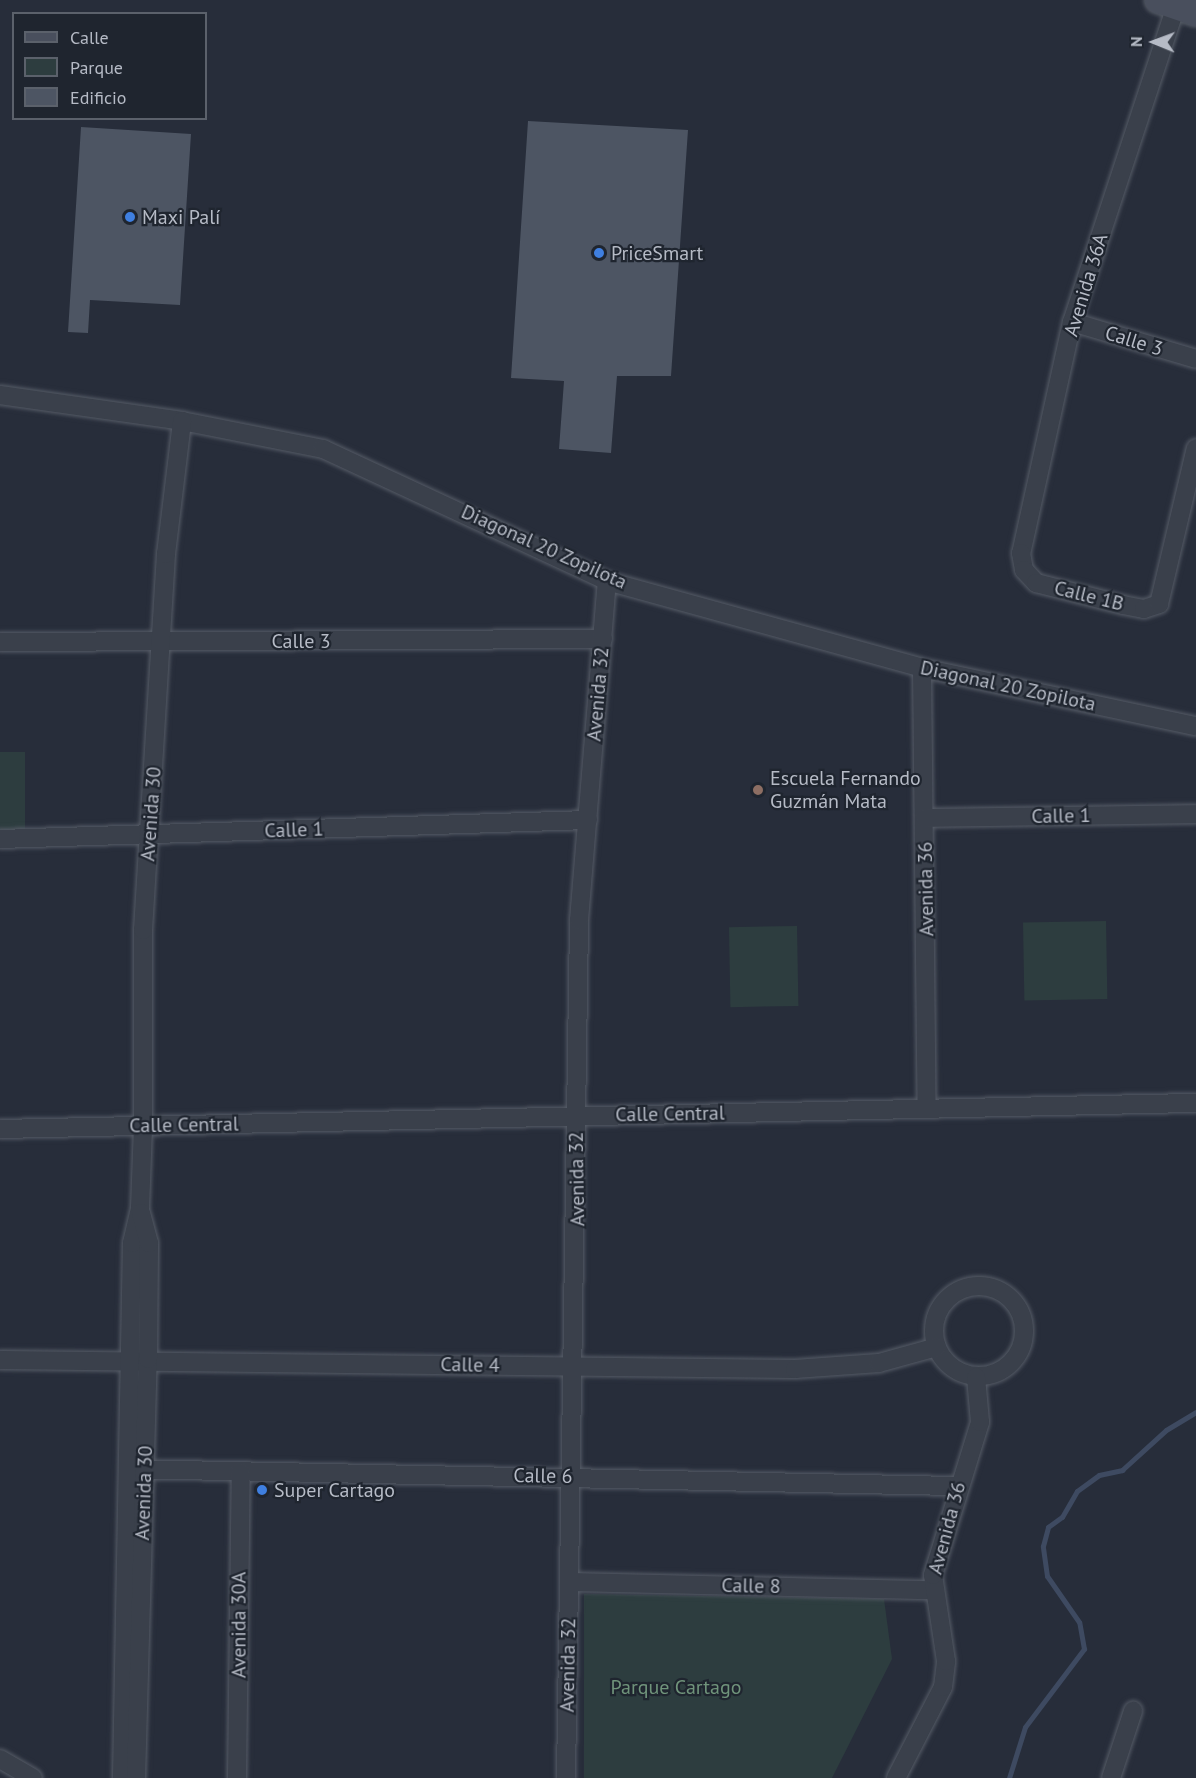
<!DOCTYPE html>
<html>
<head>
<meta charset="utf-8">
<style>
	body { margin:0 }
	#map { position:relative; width:1196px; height:1778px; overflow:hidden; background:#272d3a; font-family:"PT Sans",sans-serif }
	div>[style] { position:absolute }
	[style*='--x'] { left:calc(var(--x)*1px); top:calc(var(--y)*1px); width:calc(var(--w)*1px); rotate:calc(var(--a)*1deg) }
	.green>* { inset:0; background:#2d3d3f; transform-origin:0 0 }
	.stream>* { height:5px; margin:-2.5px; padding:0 2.5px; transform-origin:2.5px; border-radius:2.5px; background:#3e4a61 }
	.building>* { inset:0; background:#4d5563 }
	.roads { filter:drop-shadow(0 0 2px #555b66) drop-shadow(0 0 2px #555b66) }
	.street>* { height:18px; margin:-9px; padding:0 9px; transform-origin:9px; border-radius:9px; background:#3a404b }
	.street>.ring { margin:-9px; padding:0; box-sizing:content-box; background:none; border:18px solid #3a404b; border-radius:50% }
	.secondary>* { height:26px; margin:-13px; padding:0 13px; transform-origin:13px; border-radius:13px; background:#494f5d }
	.dots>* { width:16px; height:16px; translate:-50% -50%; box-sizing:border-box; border:3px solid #1f252f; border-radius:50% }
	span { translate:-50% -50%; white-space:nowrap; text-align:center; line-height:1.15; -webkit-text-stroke:4.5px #1f252f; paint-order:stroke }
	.poi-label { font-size:20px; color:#b6bbc6 }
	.left { translate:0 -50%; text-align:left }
	.street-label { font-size:20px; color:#b6bbc6 }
	.park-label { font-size:20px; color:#70947b }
	.legend { position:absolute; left:12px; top:12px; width:195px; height:108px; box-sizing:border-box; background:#1f252f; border:2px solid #5b616b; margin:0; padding:8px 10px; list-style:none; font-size:18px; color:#b6bbc6 }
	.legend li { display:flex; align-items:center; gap:12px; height:30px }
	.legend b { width:30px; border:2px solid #5b616b }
	.north { position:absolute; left:1124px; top:12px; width:60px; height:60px; -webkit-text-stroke:4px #1f252f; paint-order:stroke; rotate:271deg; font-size:16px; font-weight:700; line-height:24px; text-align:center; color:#b6bbc6 }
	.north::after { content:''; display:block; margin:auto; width:21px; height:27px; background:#b6bbc6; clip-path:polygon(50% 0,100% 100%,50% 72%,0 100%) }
</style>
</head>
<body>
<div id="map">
	<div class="green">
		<div style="left:0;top:752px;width:25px;height:81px"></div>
		<div style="left:1106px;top:921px;width:78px;height:83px;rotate:89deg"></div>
		<div style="left:797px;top:926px;width:80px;height:68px;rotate:89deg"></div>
		<div style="clip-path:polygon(584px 1594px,884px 1599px,892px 1659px,832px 1778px,584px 1778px)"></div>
	</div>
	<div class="stream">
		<div style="--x:1009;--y:1778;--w:53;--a:-72.6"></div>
		<div style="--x:1025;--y:1727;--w:98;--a:-52.9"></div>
		<div style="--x:1084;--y:1649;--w:27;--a:-100"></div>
		<div style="--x:1079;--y:1622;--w:56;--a:-124.8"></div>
		<div style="--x:1047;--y:1576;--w:30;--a:-98"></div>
		<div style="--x:1043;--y:1546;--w:20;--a:-75"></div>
		<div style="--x:1048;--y:1527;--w:17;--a:-36"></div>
		<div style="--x:1062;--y:1517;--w:30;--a:-60"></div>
		<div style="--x:1077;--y:1491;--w:27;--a:-36"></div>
		<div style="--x:1099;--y:1475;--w:24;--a:-12"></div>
		<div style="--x:1122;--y:1470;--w:59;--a:-42.3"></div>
		<div style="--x:1166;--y:1430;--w:35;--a:-31"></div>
	</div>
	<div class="building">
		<div style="clip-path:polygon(528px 121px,688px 130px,671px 376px,617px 376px,611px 453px,559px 449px,564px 381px,511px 378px)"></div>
		<div style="clip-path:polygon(81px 127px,191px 134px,180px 305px,90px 300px,88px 333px,68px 332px)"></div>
	</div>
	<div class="roads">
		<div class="street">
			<div style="--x:1186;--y:3;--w:10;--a:163"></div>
			<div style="--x:1176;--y:6;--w:333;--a:108.2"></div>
			<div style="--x:1072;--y:322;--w:237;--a:102.4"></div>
			<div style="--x:1021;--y:553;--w:17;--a:80"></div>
			<div style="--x:1024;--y:570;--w:18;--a:47"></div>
			<div style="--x:1036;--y:583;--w:90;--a:14.2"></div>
			<div style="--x:1123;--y:605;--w:21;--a:11"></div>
			<div style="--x:1144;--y:609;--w:16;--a:-18"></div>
			<div style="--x:1159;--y:604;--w:160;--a:-76.7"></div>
			<div style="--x:1072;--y:322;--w:129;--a:16.6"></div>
			<div style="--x:0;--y:395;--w:184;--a:8.1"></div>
			<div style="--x:182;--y:421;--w:144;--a:11.2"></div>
			<div style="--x:323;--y:449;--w:313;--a:24.9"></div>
			<div style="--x:607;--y:581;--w:327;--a:15.4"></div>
			<div style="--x:922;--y:668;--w:280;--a:12"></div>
			<div style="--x:0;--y:642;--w:603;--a:-0.29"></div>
			<div style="--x:922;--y:668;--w:441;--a:89.4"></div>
			<div style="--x:925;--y:818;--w:271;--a:-0.8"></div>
			<div style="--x:0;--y:839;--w:588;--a:-1.85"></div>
			<div style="--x:0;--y:1129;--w:1196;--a:-1.25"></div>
			<div class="ring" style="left:934px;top:1286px;width:72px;height:72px"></div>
			<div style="--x:0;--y:1360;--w:795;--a:0.65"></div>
			<div style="--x:795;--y:1369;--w:84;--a:-4.1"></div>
			<div style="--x:879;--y:1363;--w:60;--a:-15.4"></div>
			<div style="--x:129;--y:1469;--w:827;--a:1.18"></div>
			<div style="--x:569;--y:1582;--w:363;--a:1.3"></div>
			<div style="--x:0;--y:1759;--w:38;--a:30"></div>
			<div style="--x:122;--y:1778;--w:535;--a:-88.93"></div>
			<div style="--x:132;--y:1243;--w:36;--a:-77"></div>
			<div style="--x:140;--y:1208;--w:81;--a:-87.9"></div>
			<div style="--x:143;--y:1127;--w:197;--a:-90"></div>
			<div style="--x:143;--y:930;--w:377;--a:-86.5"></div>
			<div style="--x:166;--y:554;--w:134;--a:-83.1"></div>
			<div style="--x:136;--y:1778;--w:419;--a:-88.4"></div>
			<div style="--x:148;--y:1359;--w:116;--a:-89.5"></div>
			<div style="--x:149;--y:1243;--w:31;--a:-105"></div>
			<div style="--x:237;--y:1778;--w:306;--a:-89.3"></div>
			<div style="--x:566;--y:1778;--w:858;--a:-89.13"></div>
			<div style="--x:579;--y:920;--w:340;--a:-85.3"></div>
			<div style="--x:896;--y:1778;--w:102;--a:-62.7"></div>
			<div style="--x:943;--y:1687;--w:26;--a:-83"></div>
			<div style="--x:946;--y:1661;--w:87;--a:-98.6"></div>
			<div style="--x:933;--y:1575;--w:160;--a:-72.9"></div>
			<div style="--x:980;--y:1422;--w:45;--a:-95.1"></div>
			<div style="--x:1111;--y:1778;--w:71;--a:-71.8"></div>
		</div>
		<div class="secondary">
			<div style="--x:1158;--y:0;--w:40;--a:18.9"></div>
		</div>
	</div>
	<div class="dots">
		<div style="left:130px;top:217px;background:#3f7fe0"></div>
		<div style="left:599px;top:253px;background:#3f7fe0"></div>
		<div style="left:758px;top:790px;background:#8d6e63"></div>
		<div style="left:262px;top:1490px;background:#3f7fe0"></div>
	</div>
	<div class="poi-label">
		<span class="left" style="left:142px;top:217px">Maxi Palí</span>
		<span class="left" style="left:611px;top:253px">PriceSmart</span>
		<span class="left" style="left:770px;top:790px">Escuela Fernando<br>Guzmán Mata</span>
		<span class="left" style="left:274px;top:1490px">Super Cartago</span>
	</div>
	<div class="street-label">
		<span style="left:1086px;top:285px;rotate:-73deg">Avenida 36A</span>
		<span style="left:1134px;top:341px;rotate:17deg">Calle 3</span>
		<span style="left:544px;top:547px;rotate:24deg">Diagonal 20 Zopilota</span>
		<span style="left:1089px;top:596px;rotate:14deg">Calle 1B</span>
		<span style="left:301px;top:641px">Calle 3</span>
		<span style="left:1008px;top:686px;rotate:12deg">Diagonal 20 Zopilota</span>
		<span style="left:598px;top:694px;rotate:-85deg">Avenida 32</span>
		<span style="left:151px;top:814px;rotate:-86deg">Avenida 30</span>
		<span style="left:1061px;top:816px;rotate:-1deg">Calle 1</span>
		<span style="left:294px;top:830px;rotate:-2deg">Calle 1</span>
		<span style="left:926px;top:889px;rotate:-91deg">Avenida 36</span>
		<span style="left:670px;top:1114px;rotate:-1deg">Calle Central</span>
		<span style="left:184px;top:1125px;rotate:-1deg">Calle Central</span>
		<span style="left:577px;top:1179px;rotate:-91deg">Avenida 32</span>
		<span style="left:470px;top:1365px;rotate:1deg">Calle 4</span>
		<span style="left:543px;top:1476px;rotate:1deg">Calle 6</span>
		<span style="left:144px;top:1493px;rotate:-88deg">Avenida 30</span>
		<span style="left:947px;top:1528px;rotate:-75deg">Avenida 36</span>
		<span style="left:751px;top:1586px;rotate:1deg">Calle 8</span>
		<span style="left:239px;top:1625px;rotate:-90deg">Avenida 30A</span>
		<span style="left:568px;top:1665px;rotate:-89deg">Avenida 32</span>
	</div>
	<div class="park-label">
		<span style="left:676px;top:1687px">Parque Cartago</span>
	</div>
	<ul class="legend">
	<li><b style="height:8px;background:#494f5d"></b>Calle</li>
	<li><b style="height:16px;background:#2d3d3f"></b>Parque</li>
	<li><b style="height:16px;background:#4d5563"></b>Edificio</li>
	</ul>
	<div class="north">N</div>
</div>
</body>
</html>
